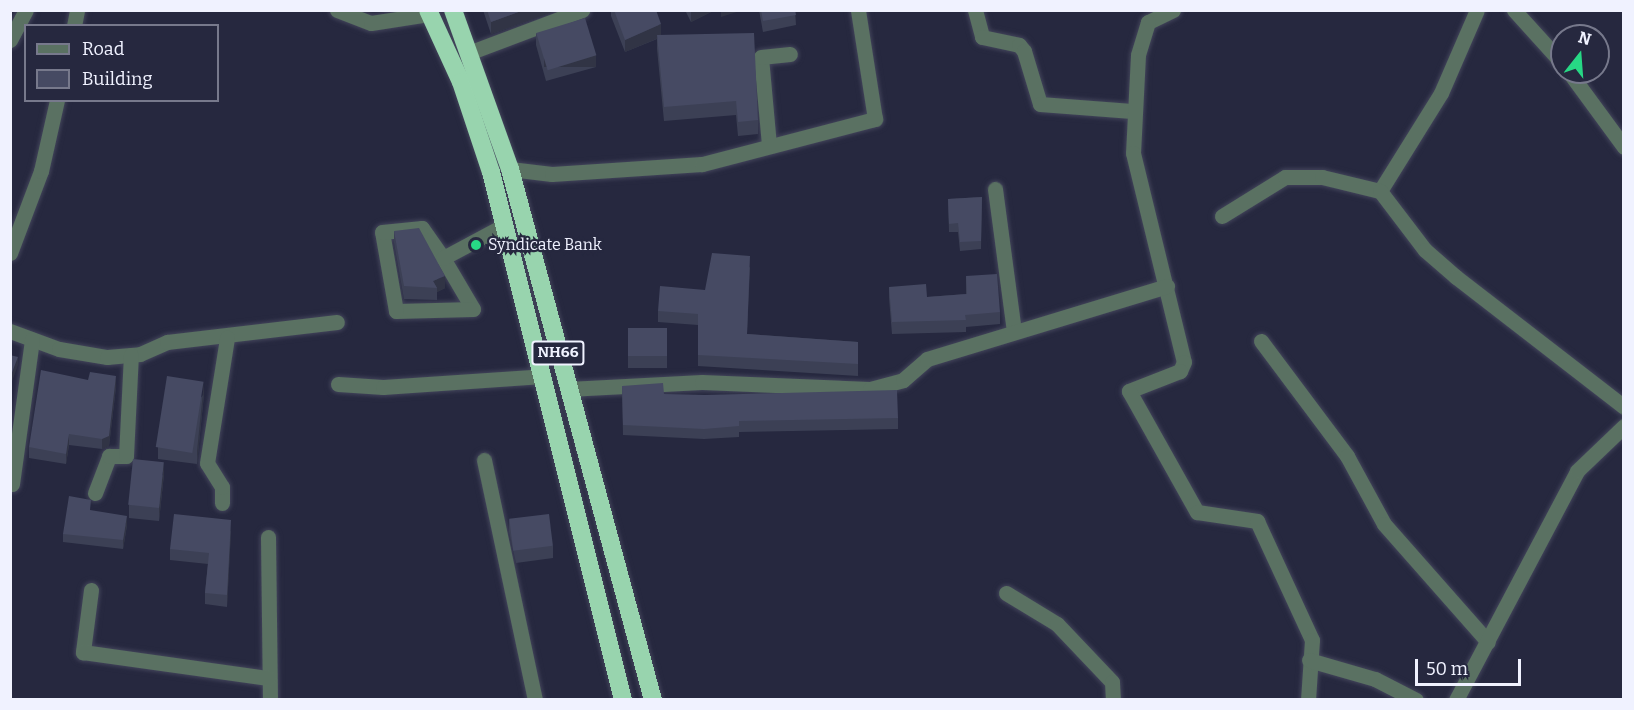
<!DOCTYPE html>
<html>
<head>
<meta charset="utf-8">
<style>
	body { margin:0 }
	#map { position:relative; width:1634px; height:710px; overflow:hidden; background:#26283f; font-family:Bitter,serif }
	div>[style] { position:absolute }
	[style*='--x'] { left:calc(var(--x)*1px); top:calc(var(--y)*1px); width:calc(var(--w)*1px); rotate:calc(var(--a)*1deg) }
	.roads { filter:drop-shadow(0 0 2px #42445a) drop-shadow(0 0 2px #42445a) }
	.minor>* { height:15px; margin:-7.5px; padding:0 7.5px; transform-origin:7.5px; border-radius:7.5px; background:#5a7162 }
	.highway>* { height:18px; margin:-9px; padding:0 9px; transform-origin:9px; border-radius:9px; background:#98d4ae }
	.wall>* { inset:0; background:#3c4055; transform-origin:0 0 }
	.shaded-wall>* { inset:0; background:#313445; transform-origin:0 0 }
	.building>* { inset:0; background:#464a63; transform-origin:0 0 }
	.dots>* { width:16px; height:16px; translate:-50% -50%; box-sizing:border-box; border:3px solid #26283f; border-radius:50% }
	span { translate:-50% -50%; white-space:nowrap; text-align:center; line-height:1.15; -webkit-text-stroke:4.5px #26283f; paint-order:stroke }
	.shield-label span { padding:2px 4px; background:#26283f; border:2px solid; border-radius:4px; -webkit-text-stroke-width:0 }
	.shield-label { font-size:15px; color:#f0f2ff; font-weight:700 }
	.poi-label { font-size:16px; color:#f0f2ff }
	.left { translate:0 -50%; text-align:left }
	.frame { position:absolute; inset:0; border:12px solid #f0f2ff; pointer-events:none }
	.legend { position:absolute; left:24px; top:24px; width:195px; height:78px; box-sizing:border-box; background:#26283f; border:2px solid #77798c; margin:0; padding:8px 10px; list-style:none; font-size:18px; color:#f0f2ff }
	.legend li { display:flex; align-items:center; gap:12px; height:30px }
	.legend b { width:30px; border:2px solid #77798c }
	.north { position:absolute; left:1550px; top:24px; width:60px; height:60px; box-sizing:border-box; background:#26283f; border:2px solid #77798c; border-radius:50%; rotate:17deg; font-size:16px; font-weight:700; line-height:24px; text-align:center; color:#f0f2ff }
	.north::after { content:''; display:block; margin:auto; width:21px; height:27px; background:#27d885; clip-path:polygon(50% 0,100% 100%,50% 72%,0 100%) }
	.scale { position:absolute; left:1415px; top:659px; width:106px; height:27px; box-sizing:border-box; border:3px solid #f0f2ff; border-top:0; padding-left:8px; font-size:18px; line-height:21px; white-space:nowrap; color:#f0f2ff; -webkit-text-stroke:4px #26283f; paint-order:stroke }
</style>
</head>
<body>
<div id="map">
	<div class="roads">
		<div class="minor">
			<div style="--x:337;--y:10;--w:36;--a:21"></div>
			<div style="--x:371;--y:23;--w:60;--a:-8.7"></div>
			<div style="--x:975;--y:10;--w:28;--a:75"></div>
			<div style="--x:982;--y:37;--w:38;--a:12"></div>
			<div style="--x:1019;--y:45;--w:8;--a:50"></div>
			<div style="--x:1024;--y:51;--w:55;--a:73.2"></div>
			<div style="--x:1040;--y:104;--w:92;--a:4.4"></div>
			<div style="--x:1173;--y:10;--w:28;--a:154"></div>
			<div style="--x:1148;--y:22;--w:34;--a:107"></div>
			<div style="--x:1138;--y:55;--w:98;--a:92.9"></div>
			<div style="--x:1133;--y:153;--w:215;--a:76.3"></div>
			<div style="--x:1184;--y:362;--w:10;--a:114"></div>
			<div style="--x:1180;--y:371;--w:55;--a:158.6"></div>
			<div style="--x:1129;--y:391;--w:139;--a:60.7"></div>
			<div style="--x:1197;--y:512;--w:61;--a:8.5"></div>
			<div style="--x:1257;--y:521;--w:131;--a:65.2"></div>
			<div style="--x:1312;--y:640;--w:60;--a:93.8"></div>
			<div style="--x:1514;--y:10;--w:72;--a:47.8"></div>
			<div style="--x:74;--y:26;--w:16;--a:-79"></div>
			<div style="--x:10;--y:40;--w:34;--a:-62"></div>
			<div style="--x:471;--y:52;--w:119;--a:-20.7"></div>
			<div style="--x:1569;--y:72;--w:93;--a:53.7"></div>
			<div style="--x:769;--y:145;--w:88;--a:-95.2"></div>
			<div style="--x:761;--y:57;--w:29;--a:-6"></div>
			<div style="--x:510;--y:169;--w:42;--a:6.8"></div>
			<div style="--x:552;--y:174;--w:150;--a:-3.8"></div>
			<div style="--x:702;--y:164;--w:179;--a:-14.6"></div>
			<div style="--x:875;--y:119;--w:110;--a:-98.9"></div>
			<div style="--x:995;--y:189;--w:143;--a:82.4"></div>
			<div style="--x:1380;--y:191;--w:115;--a:-58.1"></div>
			<div style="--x:1441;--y:93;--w:90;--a:-66.6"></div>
			<div style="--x:1222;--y:216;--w:74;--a:-31.8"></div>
			<div style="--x:1285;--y:177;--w:37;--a:0"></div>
			<div style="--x:1322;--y:177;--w:60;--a:13.6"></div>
			<div style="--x:1380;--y:191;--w:74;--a:52.7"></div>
			<div style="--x:1425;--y:250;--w:41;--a:41.1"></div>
			<div style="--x:1456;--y:277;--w:212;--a:37.7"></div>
			<div style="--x:422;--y:228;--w:37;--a:55"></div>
			<div style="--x:443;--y:258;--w:59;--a:59.5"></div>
			<div style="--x:473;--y:309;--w:77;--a:178.5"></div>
			<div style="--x:396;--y:311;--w:80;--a:-100"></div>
			<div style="--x:382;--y:232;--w:40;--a:-5.7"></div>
			<div style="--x:10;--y:253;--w:88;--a:-69.3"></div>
			<div style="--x:41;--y:171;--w:73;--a:-77.3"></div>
			<div style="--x:443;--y:258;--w:66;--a:-28.1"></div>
			<div style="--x:10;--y:331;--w:52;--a:20.2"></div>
			<div style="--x:59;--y:349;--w:49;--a:9.5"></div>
			<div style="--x:107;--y:357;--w:33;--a:-5"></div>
			<div style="--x:140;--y:354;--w:30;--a:-24"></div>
			<div style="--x:167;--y:342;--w:171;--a:-6.7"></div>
			<div style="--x:1261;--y:341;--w:144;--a:53.2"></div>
			<div style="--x:1347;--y:456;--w:77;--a:61.4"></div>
			<div style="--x:1384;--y:524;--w:157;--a:48.6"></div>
			<div style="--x:338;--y:384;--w:45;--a:3.8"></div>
			<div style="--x:383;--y:387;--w:160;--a:-3.9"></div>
			<div style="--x:568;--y:389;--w:134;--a:-3"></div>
			<div style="--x:702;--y:382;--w:168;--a:2.4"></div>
			<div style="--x:870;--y:389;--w:34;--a:-15"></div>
			<div style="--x:903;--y:380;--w:32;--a:-41"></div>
			<div style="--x:927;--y:359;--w:251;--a:-16.9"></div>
			<div style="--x:484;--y:460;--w:245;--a:78"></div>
			<div style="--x:12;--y:484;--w:146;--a:-82.1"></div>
			<div style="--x:95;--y:493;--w:40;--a:-69"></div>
			<div style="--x:109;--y:456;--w:17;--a:0"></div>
			<div style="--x:126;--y:456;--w:101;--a:-87.2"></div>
			<div style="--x:222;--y:503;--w:16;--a:-90"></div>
			<div style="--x:222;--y:487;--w:28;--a:-122"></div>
			<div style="--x:207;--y:463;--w:127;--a:-80.9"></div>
			<div style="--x:268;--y:537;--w:163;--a:89.3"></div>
			<div style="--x:91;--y:590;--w:63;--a:97.4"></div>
			<div style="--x:83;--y:652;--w:187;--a:8"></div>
			<div style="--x:1006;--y:593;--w:60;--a:31.3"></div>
			<div style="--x:1057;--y:624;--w:80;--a:46.5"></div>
			<div style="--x:1112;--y:682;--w:18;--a:87"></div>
			<div style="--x:1309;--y:660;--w:69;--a:16.1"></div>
			<div style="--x:1375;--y:679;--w:46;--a:27.1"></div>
			<div style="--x:1456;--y:700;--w:259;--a:-62.1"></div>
			<div style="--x:1577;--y:471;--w:65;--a:-43.8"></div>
		</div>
		<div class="highway">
			<div style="--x:428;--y:10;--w:79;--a:65.4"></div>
			<div style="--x:461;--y:82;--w:95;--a:71.6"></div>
			<div style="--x:491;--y:172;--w:544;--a:75.96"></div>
			<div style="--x:453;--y:10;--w:169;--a:70.3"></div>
			<div style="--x:510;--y:169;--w:550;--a:74.93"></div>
		</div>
	</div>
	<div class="wall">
		<div style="clip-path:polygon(483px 10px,559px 10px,491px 34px)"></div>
		<div style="clip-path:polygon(611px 10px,656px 10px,661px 35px,758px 120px,758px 134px,738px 136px,736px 115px,664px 121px,657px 49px,657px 39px,625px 52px,611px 16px)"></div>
		<div style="clip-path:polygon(685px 10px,715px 10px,691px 22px)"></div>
		<div style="clip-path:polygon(759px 10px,795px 10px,796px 25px,763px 32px)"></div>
		<div style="clip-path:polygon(536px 33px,596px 67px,546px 81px,536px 45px)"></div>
		<div style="clip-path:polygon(982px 197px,981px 249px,960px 251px,958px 232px,949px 232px,948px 199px)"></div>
		<div style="clip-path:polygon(394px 231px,445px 288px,437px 292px,437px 300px,404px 299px,394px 243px)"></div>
		<div style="clip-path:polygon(750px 267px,747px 334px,858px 342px,858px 376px,698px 366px,698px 325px,658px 322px,658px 311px,705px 290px)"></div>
		<div style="clip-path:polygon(966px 276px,1000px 312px,1000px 324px,966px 327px,966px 332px,892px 334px,889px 298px,889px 287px,927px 297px,966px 294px)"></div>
		<div style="left:628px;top:328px;width:39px;height:40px"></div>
		<div style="clip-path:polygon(622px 386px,664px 394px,898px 418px,898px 429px,739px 432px,739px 437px,704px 439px,623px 435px)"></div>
		<div style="clip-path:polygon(116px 387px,109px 446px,102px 449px,69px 445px,66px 464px,29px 458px,29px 447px)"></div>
		<div style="clip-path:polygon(204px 394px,197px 464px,158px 459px,158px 447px)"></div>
		<div style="clip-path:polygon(164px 474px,159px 521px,129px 518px,129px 505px)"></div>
		<div style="clip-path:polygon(91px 511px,127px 525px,123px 549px,63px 542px,63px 534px)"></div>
		<div style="clip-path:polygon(509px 519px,553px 546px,553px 558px,516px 563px,509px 532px)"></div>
		<div style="clip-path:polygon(231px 531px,227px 607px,205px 604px,205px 593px,208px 564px,170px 560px,170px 549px)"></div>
	</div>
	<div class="shaded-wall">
		<div style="clip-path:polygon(524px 10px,559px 10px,491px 34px,491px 22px)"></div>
		<div style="clip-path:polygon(693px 10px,715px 10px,691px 22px,691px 11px)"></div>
		<div style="clip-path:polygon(721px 10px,743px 10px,721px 17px)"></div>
		<div style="clip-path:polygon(661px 24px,661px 37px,625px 52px,625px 40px)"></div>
		<div style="left:596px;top:55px;width:12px;height:52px;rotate:90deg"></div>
		<div style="clip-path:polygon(445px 276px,445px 288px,437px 292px,437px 288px,433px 281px)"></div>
		<div style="clip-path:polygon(18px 357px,18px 365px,10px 387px,10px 378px)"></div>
		<div style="clip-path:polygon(116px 376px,116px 387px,109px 446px,102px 449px,102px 439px)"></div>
		<div style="clip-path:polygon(204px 382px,204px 394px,197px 464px,197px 451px)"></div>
		<div style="clip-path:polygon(69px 434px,69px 445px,66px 464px,66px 454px)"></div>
		<div style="clip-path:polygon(164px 462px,164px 474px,159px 521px,159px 508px)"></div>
		<div style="clip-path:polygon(127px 516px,127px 525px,123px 549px,123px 540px)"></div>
		<div style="clip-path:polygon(231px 520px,231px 531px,227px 607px,227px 595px)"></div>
	</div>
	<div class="building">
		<div style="clip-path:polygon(487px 10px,524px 10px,491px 22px)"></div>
		<div style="clip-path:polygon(614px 10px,656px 10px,661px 24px,625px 40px)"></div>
		<div style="clip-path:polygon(761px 10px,795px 10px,796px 15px,763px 21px)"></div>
		<div style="left:585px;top:18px;width:39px;height:51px;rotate:73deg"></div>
		<div style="clip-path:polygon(754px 33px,758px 120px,738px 122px,736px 101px,664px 107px,657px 35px)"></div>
		<div style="clip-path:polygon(982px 197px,981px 241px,960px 242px,958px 223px,949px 224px,948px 199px)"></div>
		<div style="clip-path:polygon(419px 228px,445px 276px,433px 281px,437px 288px,404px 286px,394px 231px)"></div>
		<div style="clip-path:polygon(712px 253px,750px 256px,747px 334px,858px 342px,858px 364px,698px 355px,698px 314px,658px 311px,660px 286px,705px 290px)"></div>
		<div style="clip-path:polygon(997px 274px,1000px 312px,965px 315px,966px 320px,892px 322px,889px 287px,926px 284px,927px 297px,967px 294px,966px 276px)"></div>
		<div style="left:628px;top:328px;width:39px;height:28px"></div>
		<div style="clip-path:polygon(10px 355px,18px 357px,10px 378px)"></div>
		<div style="clip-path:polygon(41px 370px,88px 380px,90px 372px,116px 376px,109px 436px,102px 439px,69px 434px,66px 454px,29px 447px)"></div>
		<div style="left:167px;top:376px;width:37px;height:72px;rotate:9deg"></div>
		<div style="clip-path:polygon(663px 383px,664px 394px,705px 395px,897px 390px,898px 418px,739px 421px,739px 426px,704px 429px,623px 425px,622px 386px)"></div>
		<div style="left:133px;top:459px;width:31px;height:46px;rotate:6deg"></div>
		<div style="clip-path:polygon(69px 496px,91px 500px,90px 510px,127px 516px,123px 540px,63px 534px)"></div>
		<div style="clip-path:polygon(174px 514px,231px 520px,227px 595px,205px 593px,209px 553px,170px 549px)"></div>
		<div style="left:549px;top:514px;width:32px;height:40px;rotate:83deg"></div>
	</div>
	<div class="dots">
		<div style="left:476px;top:245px;background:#27d885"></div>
	</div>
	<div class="shield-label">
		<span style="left:558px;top:353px">NH66</span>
	</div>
	<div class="poi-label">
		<span class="left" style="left:488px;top:245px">Syndicate Bank</span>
	</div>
	<div class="frame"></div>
	<ul class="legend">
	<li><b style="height:8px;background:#5a7162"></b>Road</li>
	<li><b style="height:16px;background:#464a63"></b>Building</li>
	</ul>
	<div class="north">N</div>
	<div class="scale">50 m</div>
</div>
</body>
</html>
